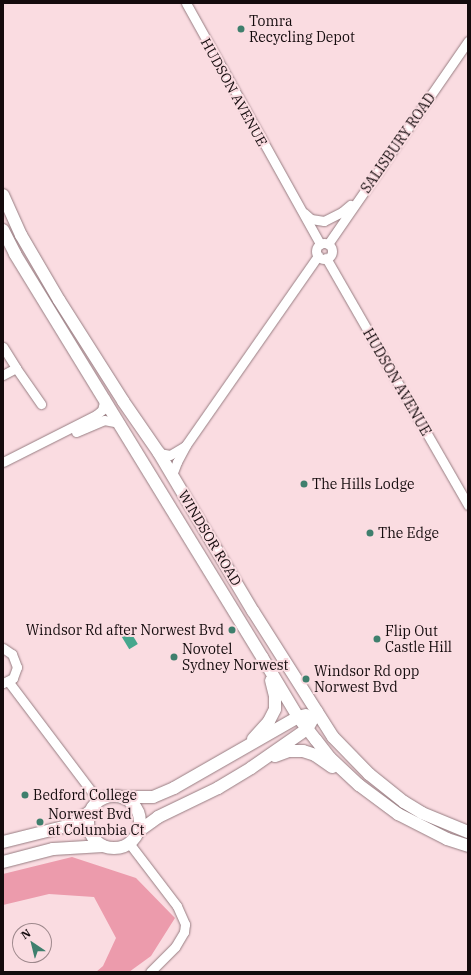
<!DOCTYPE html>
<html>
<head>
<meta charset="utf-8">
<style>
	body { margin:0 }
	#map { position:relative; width:471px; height:975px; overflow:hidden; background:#fadce1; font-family:"IBM Plex Serif",serif }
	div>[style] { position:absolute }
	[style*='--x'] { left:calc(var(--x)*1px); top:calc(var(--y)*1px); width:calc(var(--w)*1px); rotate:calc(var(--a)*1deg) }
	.forest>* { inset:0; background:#ec9bac }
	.water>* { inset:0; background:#45a78d; transform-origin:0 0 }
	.roads { filter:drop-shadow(0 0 1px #977d82) drop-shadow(0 0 1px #977d82) }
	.minor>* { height:9px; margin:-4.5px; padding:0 4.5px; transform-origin:4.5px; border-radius:4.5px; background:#fff }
	.minor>.ring { margin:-4.5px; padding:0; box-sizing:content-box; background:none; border:9px solid #fff; border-radius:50% }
	.major>* { height:12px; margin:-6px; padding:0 6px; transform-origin:6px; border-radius:6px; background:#fff }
	.major>.ring { margin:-6px; padding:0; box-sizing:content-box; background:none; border:12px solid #fff; border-radius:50% }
	.dots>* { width:11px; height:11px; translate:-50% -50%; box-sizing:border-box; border:2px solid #fadce1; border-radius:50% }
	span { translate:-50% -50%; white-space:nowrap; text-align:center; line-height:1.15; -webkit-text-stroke:4px #fadce1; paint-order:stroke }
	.poi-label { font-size:14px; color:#140b0d }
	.left { translate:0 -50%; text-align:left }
	.right { translate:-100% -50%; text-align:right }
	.street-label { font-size:14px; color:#140b0d }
	.frame { position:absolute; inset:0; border:4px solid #140b0d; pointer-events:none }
	.north { position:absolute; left:12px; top:923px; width:40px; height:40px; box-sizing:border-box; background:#fadce1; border:1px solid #9e888c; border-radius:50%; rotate:325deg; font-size:11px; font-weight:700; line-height:16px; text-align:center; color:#140b0d }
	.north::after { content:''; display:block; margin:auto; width:14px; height:18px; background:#3f7f6d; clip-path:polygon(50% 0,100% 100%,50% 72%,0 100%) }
</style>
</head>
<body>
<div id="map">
	<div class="forest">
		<div style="clip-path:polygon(72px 857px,136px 878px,175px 918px,151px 956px,129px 972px,96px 972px,103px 966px,116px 938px,94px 897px,49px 894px,3px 905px,3px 874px)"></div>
	</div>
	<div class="water">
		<div style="left:127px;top:626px;width:21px;height:10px;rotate:59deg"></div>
	</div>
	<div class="roads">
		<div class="minor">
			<div style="--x:186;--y:3;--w:276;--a:60.9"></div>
			<div style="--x:304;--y:213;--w:9;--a:41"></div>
			<div style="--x:311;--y:219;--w:13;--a:9"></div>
			<div style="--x:324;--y:221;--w:20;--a:-27"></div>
			<div style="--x:342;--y:212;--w:11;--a:-41"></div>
			<div class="ring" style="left:316px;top:243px;width:7px;height:7px"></div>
			<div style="--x:328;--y:244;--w:247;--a:-55.4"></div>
			<div style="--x:326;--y:258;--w:285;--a:60.1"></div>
			<div style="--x:3;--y:347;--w:25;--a:58"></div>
			<div style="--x:16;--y:368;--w:15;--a:152"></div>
			<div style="--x:16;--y:368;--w:44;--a:55.2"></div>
			<div style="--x:76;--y:432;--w:30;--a:-23"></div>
			<div style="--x:104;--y:420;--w:16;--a:11"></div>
			<div style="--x:159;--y:453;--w:11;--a:10"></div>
			<div style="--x:170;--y:455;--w:17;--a:-31"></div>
			<div style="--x:3;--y:462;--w:104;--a:-26.8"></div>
			<div style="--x:96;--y:415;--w:8;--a:-40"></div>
			<div style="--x:102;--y:410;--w:12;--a:-76"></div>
			<div style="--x:172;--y:475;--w:14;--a:-69"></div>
			<div style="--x:177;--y:462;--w:19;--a:-62"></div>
			<div style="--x:186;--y:445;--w:231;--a:-55.1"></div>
			<div style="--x:3;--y:648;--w:11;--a:34"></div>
			<div style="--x:12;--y:654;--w:14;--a:69"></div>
			<div style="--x:17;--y:667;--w:12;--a:110"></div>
			<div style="--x:13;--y:678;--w:11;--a:153"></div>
			<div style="--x:8;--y:681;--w:149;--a:52.9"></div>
			<div style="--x:129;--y:843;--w:79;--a:52.7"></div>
			<div style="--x:177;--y:906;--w:20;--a:66"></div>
			<div style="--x:185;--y:924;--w:8;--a:97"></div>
			<div style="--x:184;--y:932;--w:17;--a:121"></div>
			<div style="--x:175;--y:947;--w:35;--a:135"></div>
		</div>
		<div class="major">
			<div style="--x:3;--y:195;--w:44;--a:65.8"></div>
			<div style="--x:21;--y:235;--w:75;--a:59.7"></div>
			<div style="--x:59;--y:300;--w:120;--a:57.6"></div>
			<div style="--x:123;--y:401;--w:63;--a:55.3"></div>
			<div style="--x:159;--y:453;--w:184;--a:59.3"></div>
			<div style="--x:253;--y:611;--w:149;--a:57.6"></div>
			<div style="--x:333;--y:737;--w:52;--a:45.8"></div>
			<div style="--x:369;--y:774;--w:45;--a:38.7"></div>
			<div style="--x:404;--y:802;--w:21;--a:31"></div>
			<div style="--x:422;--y:813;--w:50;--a:22.4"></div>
			<div style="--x:3;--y:230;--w:27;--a:63"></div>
			<div style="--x:15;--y:254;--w:473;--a:58.5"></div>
			<div style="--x:262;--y:657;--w:70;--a:59"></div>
			<div style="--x:298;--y:717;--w:29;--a:52"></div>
			<div style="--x:316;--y:740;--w:23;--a:52"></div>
			<div style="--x:330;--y:758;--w:40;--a:43"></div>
			<div style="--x:359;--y:785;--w:49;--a:36.6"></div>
			<div style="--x:398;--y:814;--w:55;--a:27"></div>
			<div style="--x:447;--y:839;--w:22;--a:18"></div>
			<div style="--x:253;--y:739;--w:24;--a:-48"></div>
			<div style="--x:269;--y:721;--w:13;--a:-63"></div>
			<div style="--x:275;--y:709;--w:13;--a:-90"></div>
			<div style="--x:275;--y:696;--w:16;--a:-104"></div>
			<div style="--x:275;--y:756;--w:15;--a:-20"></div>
			<div style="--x:289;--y:751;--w:14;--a:0"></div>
			<div style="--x:303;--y:751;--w:13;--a:18"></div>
			<div style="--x:315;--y:755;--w:21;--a:35"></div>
			<div class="ring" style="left:88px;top:796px;width:40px;height:40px"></div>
			<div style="--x:123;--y:797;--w:30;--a:0"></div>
			<div style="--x:153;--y:797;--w:23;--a:-23"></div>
			<div style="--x:174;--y:788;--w:143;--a:-29.8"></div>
			<div style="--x:298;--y:717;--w:8;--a:-14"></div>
			<div style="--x:139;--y:831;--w:24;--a:-36"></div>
			<div style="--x:158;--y:817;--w:67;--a:-25.8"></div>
			<div style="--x:218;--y:788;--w:39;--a:-31"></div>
			<div style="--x:251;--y:768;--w:68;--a:-34.9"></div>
			<div style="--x:307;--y:729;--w:20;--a:-60"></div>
			<div style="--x:3;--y:842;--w:66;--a:-14"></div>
			<div style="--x:67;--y:826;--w:25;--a:-32"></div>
			<div style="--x:3;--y:862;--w:52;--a:-14.6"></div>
			<div style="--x:53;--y:849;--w:50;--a:-3.4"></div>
		</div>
	</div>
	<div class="dots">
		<div style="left:241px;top:29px;background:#3f7f6d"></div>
		<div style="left:304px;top:484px;background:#3f7f6d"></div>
		<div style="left:370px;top:533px;background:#3f7f6d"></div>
		<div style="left:232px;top:630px;background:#3f7f6d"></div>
		<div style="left:377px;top:639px;background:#3f7f6d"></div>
		<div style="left:174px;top:657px;background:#3f7f6d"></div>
		<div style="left:306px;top:679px;background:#3f7f6d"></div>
		<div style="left:25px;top:795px;background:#3f7f6d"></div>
		<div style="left:40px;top:822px;background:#3f7f6d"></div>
	</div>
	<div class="poi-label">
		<span class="left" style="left:249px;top:29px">Tomra<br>Recycling Depot</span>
		<span class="left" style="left:312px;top:484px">The Hills Lodge</span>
		<span class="left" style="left:378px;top:533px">The Edge</span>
		<span class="right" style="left:224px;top:630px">Windsor Rd after Norwest Bvd</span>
		<span class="left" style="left:385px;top:639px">Flip Out<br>Castle Hill</span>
		<span class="left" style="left:182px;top:657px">Novotel<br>Sydney Norwest</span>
		<span class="left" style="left:314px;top:679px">Windsor Rd opp<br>Norwest Bvd</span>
		<span class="left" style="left:33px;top:795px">Bedford College</span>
		<span class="left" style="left:48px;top:822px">Norwest Bvd<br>at Columbia Ct</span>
	</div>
	<div class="street-label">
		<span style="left:234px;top:92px;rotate:61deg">HUDSON AVENUE</span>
		<span style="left:398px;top:143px;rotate:-55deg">SALISBURY ROAD</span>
		<span style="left:397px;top:382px;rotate:60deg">HUDSON AVENUE</span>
		<span style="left:210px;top:538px;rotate:59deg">WINDSOR ROAD</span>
	</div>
	<div class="frame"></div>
	<div class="north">N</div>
</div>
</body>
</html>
